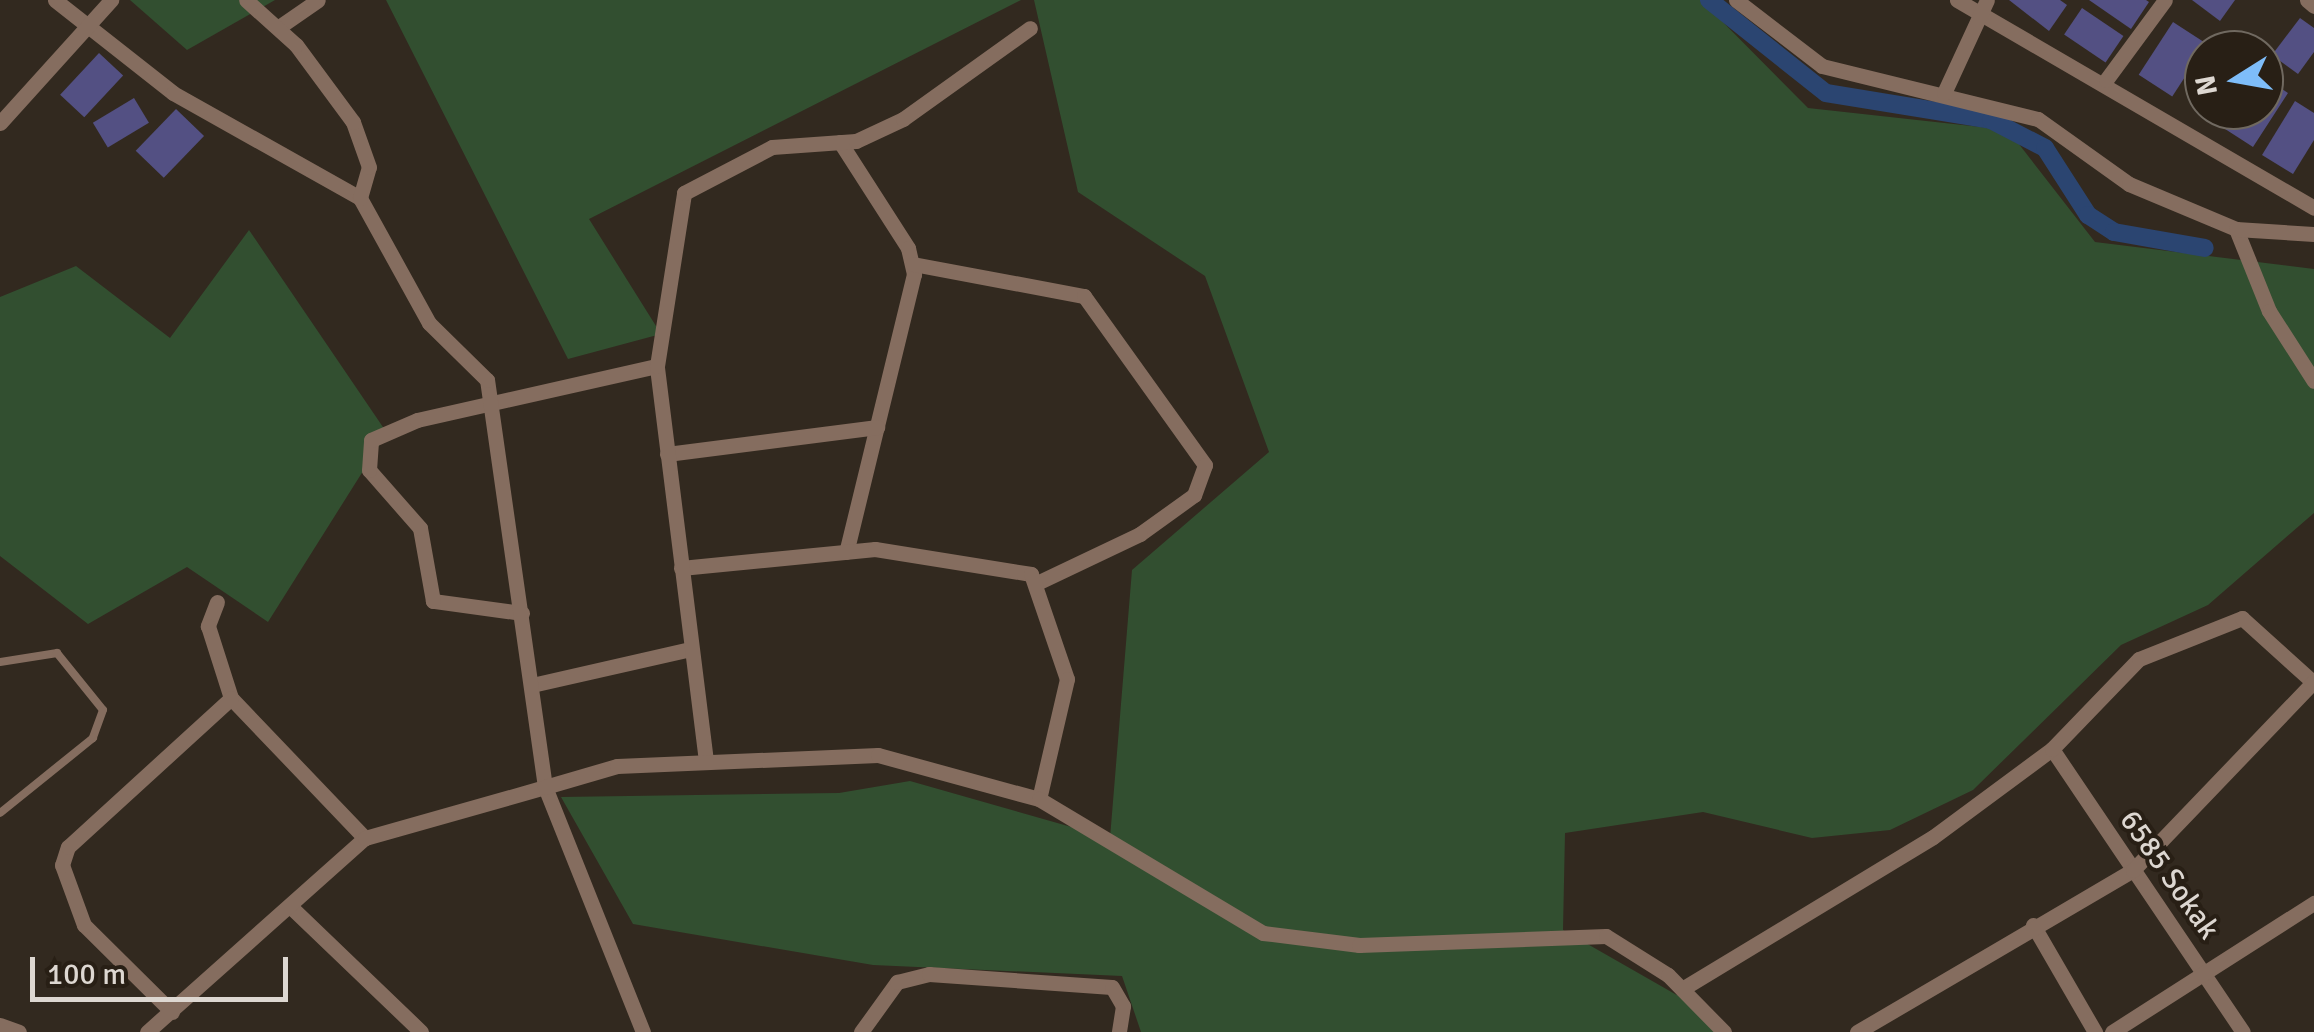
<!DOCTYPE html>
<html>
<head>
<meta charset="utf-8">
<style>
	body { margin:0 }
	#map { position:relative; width:2314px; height:1032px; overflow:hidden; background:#32291f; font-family:Signika,sans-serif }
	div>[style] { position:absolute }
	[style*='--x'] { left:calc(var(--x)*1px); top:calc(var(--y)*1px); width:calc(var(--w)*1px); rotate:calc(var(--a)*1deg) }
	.green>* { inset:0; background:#324f30 }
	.canal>* { height:18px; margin:-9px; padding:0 9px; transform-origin:9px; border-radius:9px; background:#2b4571 }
	.building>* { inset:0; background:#535083; transform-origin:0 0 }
	.service>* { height:8px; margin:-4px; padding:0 4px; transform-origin:4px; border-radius:4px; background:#856d5f }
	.minor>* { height:15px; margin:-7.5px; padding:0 7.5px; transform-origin:7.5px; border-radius:7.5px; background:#856d5f }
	span { translate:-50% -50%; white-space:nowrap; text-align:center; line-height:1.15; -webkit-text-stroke:8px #281f15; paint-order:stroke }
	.street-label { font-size:30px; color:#ddd7d1 }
	.north { position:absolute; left:2184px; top:30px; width:100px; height:100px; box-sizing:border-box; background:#281f15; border:2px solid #706960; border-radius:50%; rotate:259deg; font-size:28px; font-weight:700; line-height:40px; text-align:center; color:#ddd7d1 }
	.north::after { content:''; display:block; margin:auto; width:35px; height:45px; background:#7ebdf9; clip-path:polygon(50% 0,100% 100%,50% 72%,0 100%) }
	.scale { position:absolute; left:30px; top:957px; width:258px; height:45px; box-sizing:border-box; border:5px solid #ddd7d1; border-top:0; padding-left:12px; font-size:30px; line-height:35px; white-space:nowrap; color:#ddd7d1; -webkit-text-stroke:8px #281f15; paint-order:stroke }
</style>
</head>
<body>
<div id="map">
	<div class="green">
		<div style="clip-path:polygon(130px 0,275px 0,187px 50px)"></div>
		<div style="clip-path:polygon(386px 0,1021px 0,589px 219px,661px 334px,568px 359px)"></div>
		<div style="clip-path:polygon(1034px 0,1701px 0,1808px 108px,2008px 130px,2095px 242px,2314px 269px,2314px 513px,2208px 605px,2121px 645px,1973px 790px,1890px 830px,1812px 838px,1703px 812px,1565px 833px,1563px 930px,1689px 1002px,1716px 1032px,1141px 1032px,1122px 976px,873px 965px,633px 924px,561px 797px,839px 793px,910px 781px,1110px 838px,1132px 570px,1269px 452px,1205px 276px,1078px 192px)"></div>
		<div style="clip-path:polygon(249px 230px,387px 433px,268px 622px,187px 567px,88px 624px,0 556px,0 297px,76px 266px,170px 338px)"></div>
	</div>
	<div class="canal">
		<div style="--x:1709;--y:0;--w:149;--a:38.5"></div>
		<div style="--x:1826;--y:93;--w:167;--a:9.3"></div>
		<div style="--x:1991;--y:120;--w:61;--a:27.4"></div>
		<div style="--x:2045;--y:148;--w:80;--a:57.3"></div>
		<div style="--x:2088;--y:215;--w:31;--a:33"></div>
		<div style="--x:2114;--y:232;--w:92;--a:10"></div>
	</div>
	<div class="building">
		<div style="clip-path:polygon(2009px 0,2060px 0,2067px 5px,2049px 31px)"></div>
		<div style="clip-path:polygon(2089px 0,2146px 0,2149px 2px,2131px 29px)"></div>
		<div style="clip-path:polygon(2192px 0,2235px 0,2220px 21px)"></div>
		<div style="left:2082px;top:8px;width:50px;height:32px;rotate:34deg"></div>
		<div style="clip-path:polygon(2300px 18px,2314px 28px,2314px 52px,2298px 74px,2272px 55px)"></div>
		<div style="left:2173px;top:22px;width:40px;height:63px;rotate:33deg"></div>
		<div style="left:99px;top:53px;width:33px;height:57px;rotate:43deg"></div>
		<div style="clip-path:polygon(2264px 77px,2288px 93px,2253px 147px,2222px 127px,2233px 110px,2264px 110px)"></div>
		<div style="left:134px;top:98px;width:29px;height:48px;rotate:59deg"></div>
		<div style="clip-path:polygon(2295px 101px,2314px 113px,2314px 140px,2293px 174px,2262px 155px)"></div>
		<div style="left:176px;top:109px;width:39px;height:58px;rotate:44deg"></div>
	</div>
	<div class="service">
		<div style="--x:0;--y:662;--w:58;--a:-9"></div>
		<div style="--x:57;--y:653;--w:73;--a:51.1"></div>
		<div style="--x:103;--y:710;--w:30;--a:110"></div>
		<div style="--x:93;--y:738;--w:119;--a:141.1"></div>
	</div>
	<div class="minor">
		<div style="--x:55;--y:0;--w:150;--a:38.2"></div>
		<div style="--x:173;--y:93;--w:214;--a:29.3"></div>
		<div style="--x:1736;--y:0;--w:108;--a:37.5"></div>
		<div style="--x:1822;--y:66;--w:222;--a:13.8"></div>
		<div style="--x:2038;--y:119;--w:112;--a:35.5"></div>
		<div style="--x:2129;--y:184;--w:116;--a:22.8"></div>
		<div style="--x:2236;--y:229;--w:88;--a:68.1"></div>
		<div style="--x:2269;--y:311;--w:83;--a:57.3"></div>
		<div style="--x:1957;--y:0;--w:413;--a:30.2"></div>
		<div style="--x:2307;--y:0;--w:9;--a:41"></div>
		<div style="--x:279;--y:27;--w:47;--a:-34.7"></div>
		<div style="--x:2106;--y:80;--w:99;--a:-53.6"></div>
		<div style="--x:1944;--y:93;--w:102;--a:-65.2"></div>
		<div style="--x:0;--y:123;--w:166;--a:-47.9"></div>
		<div style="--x:840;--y:142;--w:126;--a:57.3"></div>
		<div style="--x:908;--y:248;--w:27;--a:77"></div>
		<div style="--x:914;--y:274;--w:286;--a:103.7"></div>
		<div style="--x:2236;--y:229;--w:78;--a:3.7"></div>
		<div style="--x:913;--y:264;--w:174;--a:10.6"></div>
		<div style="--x:1084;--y:296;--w:208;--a:54.4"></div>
		<div style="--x:1205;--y:465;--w:32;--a:110"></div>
		<div style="--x:1194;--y:495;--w:67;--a:144.2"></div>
		<div style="--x:1140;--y:534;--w:110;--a:154.6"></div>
		<div style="--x:667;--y:454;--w:212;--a:-7.3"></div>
		<div style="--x:681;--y:568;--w:195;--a:-5.6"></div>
		<div style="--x:875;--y:549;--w:158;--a:9.1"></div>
		<div style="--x:1031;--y:574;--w:111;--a:71.1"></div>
		<div style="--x:1067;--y:679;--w:123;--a:103.1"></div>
		<div style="--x:217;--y:602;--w:26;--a:111"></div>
		<div style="--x:208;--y:626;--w:76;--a:72.3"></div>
		<div style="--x:231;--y:698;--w:194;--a:46.3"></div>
		<div style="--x:522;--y:613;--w:90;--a:-172.3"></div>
		<div style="--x:433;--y:601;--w:74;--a:-100.1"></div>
		<div style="--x:420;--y:528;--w:77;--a:-131.3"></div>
		<div style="--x:369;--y:470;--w:30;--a:-86"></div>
		<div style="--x:371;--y:440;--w:50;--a:-23.5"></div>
		<div style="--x:417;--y:420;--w:246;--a:-12.7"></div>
		<div style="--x:532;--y:685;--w:163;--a:-12.8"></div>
		<div style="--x:2052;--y:749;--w:341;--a:56"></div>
		<div style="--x:706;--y:761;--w:398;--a:-97.1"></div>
		<div style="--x:657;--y:366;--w:175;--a:-81.1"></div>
		<div style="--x:684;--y:193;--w:99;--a:-27.6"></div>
		<div style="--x:772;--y:147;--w:84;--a:-4.1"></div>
		<div style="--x:856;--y:141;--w:52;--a:-25.1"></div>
		<div style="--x:903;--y:119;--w:156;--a:-35.6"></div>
		<div style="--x:294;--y:910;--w:176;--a:43.8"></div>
		<div style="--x:2033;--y:925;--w:124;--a:59.9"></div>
		<div style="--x:1682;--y:989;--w:293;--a:-31.2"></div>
		<div style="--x:1933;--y:837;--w:148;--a:-36.5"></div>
		<div style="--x:2052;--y:749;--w:125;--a:-46"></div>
		<div style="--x:2139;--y:659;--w:111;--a:-21.7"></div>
		<div style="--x:2242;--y:618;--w:97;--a:42.1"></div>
		<div style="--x:172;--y:1012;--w:124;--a:-135.3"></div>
		<div style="--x:84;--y:925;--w:64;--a:-110.1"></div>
		<div style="--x:62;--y:865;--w:19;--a:-72"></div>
		<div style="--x:68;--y:847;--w:221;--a:-42.4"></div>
		<div style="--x:0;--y:1025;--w:20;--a:20"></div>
		<div style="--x:147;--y:1032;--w:292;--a:-41.7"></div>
		<div style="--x:365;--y:838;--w:187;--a:-15.8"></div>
		<div style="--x:545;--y:787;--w:411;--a:-98.1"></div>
		<div style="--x:487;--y:380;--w:81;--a:-135.5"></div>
		<div style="--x:429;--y:323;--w:143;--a:-118.9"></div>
		<div style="--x:360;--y:198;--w:32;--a:-74"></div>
		<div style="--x:369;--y:167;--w:48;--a:-109.6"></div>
		<div style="--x:353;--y:122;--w:96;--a:-126.5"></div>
		<div style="--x:296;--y:45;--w:67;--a:-138"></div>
		<div style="--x:643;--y:1032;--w:264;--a:-111.8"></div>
		<div style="--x:545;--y:787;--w:75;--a:-16.3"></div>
		<div style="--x:617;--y:766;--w:261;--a:-2.4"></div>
		<div style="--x:878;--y:755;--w:167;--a:15.3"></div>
		<div style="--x:1039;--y:799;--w:261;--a:30.9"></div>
		<div style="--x:1263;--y:933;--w:97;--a:7.1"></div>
		<div style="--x:1359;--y:945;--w:247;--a:-2.1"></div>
		<div style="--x:1606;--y:936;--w:73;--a:32.2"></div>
		<div style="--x:1668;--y:975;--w:80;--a:45.5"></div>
		<div style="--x:861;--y:1032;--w:62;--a:-54.2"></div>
		<div style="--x:897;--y:982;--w:33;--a:-14"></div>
		<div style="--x:929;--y:974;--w:183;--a:4.1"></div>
		<div style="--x:1112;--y:987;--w:22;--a:60"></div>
		<div style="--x:1123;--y:1006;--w:26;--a:99"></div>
		<div style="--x:1857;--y:1032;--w:320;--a:-30.4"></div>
		<div style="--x:2133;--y:870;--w:262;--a:-46.2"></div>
		<div style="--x:2112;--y:1032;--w:240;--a:-32.6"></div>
	</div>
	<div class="street-label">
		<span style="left:2169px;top:875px;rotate:55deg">6585 Sokak</span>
	</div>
	<div class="north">N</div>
	<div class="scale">100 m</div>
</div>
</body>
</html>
